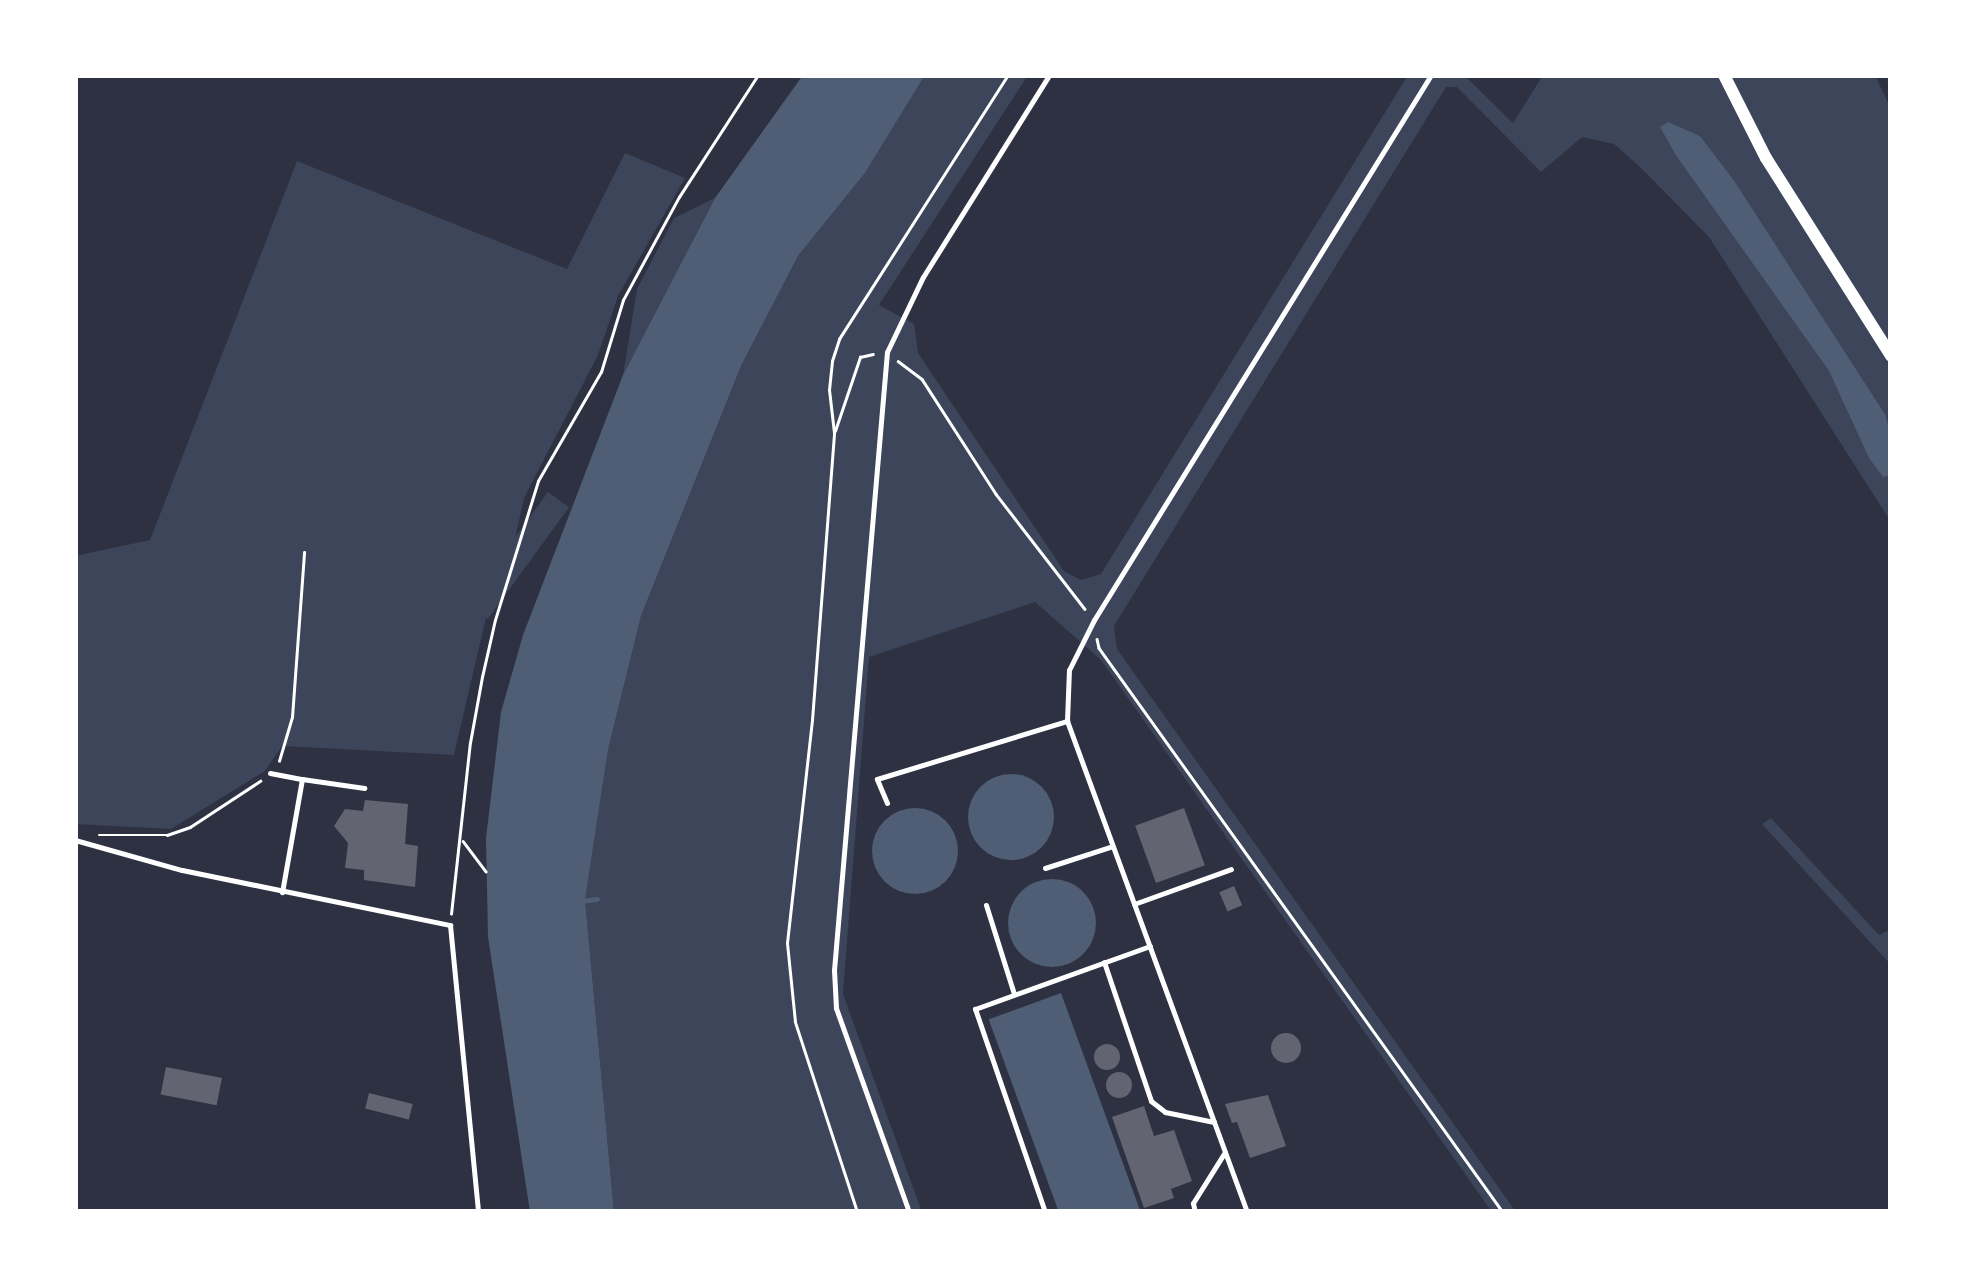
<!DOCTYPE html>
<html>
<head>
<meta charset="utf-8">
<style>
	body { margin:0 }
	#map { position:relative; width:1966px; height:1287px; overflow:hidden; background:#2d3142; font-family:"Fira Sans Condensed",sans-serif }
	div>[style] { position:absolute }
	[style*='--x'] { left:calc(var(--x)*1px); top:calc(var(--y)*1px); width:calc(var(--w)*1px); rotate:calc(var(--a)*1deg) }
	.green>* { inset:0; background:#3c4559; transform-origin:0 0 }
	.water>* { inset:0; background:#4f5d75; transform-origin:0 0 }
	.round { border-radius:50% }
	.stream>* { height:5px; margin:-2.5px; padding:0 2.5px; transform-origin:2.5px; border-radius:2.5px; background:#4f5d75 }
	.building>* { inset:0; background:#626471; transform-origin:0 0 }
	.path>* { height:2.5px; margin:-1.25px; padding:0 1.25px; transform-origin:1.25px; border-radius:1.25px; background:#fff }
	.service>* { height:5px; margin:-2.5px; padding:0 2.5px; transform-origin:2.5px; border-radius:2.5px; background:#fff }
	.tertiary>* { height:12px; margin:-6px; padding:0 6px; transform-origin:6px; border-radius:6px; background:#fff }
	span { translate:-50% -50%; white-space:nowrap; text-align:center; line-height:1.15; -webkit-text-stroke:10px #fff; paint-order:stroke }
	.frame { position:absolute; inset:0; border:78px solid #fff; pointer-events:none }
</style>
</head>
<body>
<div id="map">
	<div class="green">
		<div style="clip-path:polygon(925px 75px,1028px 75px,879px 305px,914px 324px,918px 353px,1064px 571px,1081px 580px,1101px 574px,1408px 75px,1464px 75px,1513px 123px,1543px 75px,1875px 75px,1891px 109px,1891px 434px,1885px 414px,1735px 182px,1677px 157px,1829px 371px,1883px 476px,1891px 475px,1891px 522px,1709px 237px,1640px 167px,1614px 144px,1582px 137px,1541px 172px,1457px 87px,1446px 87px,1114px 626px,1117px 649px,1516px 1212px,1492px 1212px,1101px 660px,1035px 602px,869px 657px,843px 994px,922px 1212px,614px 1212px,585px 900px,608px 750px,641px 616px,741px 366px,798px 256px,865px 173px)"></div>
		<div style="clip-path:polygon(625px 153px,685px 178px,618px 296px,598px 355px,524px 498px,515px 539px,492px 592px,454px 755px,282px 746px,265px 771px,171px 829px,75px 824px,75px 556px,150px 540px,297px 161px,567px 269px)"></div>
		<div style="clip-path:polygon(715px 198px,623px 375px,637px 289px,674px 218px)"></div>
		<div style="left:548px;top:492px;width:26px;height:138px;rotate:36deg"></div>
		<div style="clip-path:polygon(1771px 818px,1879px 935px,1891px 929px,1891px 965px,1762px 824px)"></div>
	</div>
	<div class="water">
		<div style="clip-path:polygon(803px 75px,925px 75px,865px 173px,798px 256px,741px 366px,641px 616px,608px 750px,585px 900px,614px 1212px,530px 1212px,488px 937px,486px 838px,501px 712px,523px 635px,623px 375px,715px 198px)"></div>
		<div style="clip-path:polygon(1668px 122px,1700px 136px,1735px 182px,1885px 414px,1891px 434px,1891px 475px,1883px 477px,1869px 458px,1829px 371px,1677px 157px,1660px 127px)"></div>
		<div class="round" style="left:968px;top:774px;width:86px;height:86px"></div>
		<div class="round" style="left:872px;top:808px;width:86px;height:86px"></div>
		<div class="round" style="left:1008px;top:879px;width:88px;height:88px"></div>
		<div style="left:1061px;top:993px;width:233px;height:77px;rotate:70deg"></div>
	</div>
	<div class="stream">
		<div style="--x:580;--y:901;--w:17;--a:-7"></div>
	</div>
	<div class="building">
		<div style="clip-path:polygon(365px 800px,408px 804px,405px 844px,418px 846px,415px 887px,364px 880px,364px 870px,345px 868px,348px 843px,334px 826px,345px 809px,363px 811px)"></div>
		<div style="left:1184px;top:808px;width:61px;height:52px;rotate:70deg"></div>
		<div style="left:1234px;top:886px;width:21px;height:16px;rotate:67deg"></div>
		<div class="round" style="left:1271px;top:1033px;width:30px;height:30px"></div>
		<div class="round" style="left:1094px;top:1044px;width:26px;height:26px"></div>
		<div style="left:166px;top:1067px;width:57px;height:28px;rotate:11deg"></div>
		<div class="round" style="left:1106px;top:1072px;width:26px;height:26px"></div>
		<div style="left:369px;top:1093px;width:45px;height:16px;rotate:14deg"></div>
		<div style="clip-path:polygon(1268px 1095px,1286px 1146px,1250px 1158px,1237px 1122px,1232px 1123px,1225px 1104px)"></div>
		<div style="clip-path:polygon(1144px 1106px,1154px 1136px,1174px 1130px,1192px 1181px,1171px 1189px,1174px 1198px,1144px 1208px,1112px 1117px)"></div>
	</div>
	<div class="path">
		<div style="--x:898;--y:361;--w:30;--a:37"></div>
		<div style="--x:922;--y:379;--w:137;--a:57.2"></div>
		<div style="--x:996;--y:494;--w:145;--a:52.3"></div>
		<div style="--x:835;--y:431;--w:78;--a:-71.3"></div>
		<div style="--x:860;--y:357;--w:13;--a:-13"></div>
		<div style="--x:1097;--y:639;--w:9;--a:77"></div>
		<div style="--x:1099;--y:648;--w:694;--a:54.39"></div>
		<div style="--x:279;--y:761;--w:46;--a:-73.5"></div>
		<div style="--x:292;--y:717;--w:165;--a:-85.8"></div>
		<div style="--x:99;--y:835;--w:68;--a:0"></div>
		<div style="--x:167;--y:835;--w:24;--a:-19"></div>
		<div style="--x:190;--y:827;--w:84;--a:-33.3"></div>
		<div style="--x:463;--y:841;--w:38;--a:53"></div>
		<div style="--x:451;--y:914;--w:172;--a:-83.7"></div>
		<div style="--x:470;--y:743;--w:67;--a:-79.7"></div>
		<div style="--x:482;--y:677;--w:58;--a:-77.2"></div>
		<div style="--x:495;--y:620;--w:145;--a:-72.8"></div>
		<div style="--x:538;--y:481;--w:126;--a:-60"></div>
		<div style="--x:601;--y:372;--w:75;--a:-73"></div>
		<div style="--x:623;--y:300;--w:117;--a:-61.5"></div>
		<div style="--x:679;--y:197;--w:145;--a:-57.1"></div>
		<div style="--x:857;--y:1212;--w:200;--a:-108.1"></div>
		<div style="--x:795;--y:1022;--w:79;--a:-95.8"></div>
		<div style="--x:787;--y:943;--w:224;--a:-83.6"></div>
		<div style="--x:812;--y:720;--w:288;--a:-85.6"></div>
		<div style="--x:834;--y:433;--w:43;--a:-96.6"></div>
		<div style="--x:829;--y:390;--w:29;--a:-84"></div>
		<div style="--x:832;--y:361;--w:23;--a:-72"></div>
		<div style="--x:839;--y:339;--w:313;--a:-57.4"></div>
	</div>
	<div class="service">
		<div style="--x:270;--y:773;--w:33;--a:11"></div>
		<div style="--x:302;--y:779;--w:115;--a:100"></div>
		<div style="--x:302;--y:779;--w:63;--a:8.3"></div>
		<div style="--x:887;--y:803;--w:26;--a:-113"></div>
		<div style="--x:877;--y:779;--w:199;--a:-17"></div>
		<div style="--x:75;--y:840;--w:111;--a:15.7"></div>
		<div style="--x:182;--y:870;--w:274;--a:11.6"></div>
		<div style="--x:450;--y:925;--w:288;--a:84.4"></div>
		<div style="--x:1045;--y:868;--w:71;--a:-17.9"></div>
		<div style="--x:1134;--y:904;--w:103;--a:-19.8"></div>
		<div style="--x:986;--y:905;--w:93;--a:72.5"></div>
		<div style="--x:1104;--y:962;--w:147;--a:71.3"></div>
		<div style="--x:1151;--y:1101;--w:18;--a:38"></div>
		<div style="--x:1165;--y:1112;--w:50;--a:11.5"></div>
		<div style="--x:909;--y:1212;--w:217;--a:-109.7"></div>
		<div style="--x:836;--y:1008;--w:38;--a:-93"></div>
		<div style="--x:834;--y:970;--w:620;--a:-85.1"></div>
		<div style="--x:887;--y:352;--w:83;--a:-64.4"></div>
		<div style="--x:923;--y:277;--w:238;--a:-58"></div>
		<div style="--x:1045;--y:1212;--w:215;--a:-109"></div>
		<div style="--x:975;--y:1009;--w:186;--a:-19.8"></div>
		<div style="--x:1195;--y:1212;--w:9;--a:-103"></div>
		<div style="--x:1193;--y:1203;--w:60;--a:-57.9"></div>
		<div style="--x:1247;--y:1212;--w:523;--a:-110.13"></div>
		<div style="--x:1067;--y:721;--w:51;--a:-87.8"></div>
		<div style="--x:1069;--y:670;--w:56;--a:-63.4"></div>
		<div style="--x:1094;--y:620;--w:641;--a:-58.27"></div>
	</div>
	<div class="tertiary">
		<div style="--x:1724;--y:75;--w:93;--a:63.2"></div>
		<div style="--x:1766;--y:158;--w:234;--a:57.7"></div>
	</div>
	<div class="frame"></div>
</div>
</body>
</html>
